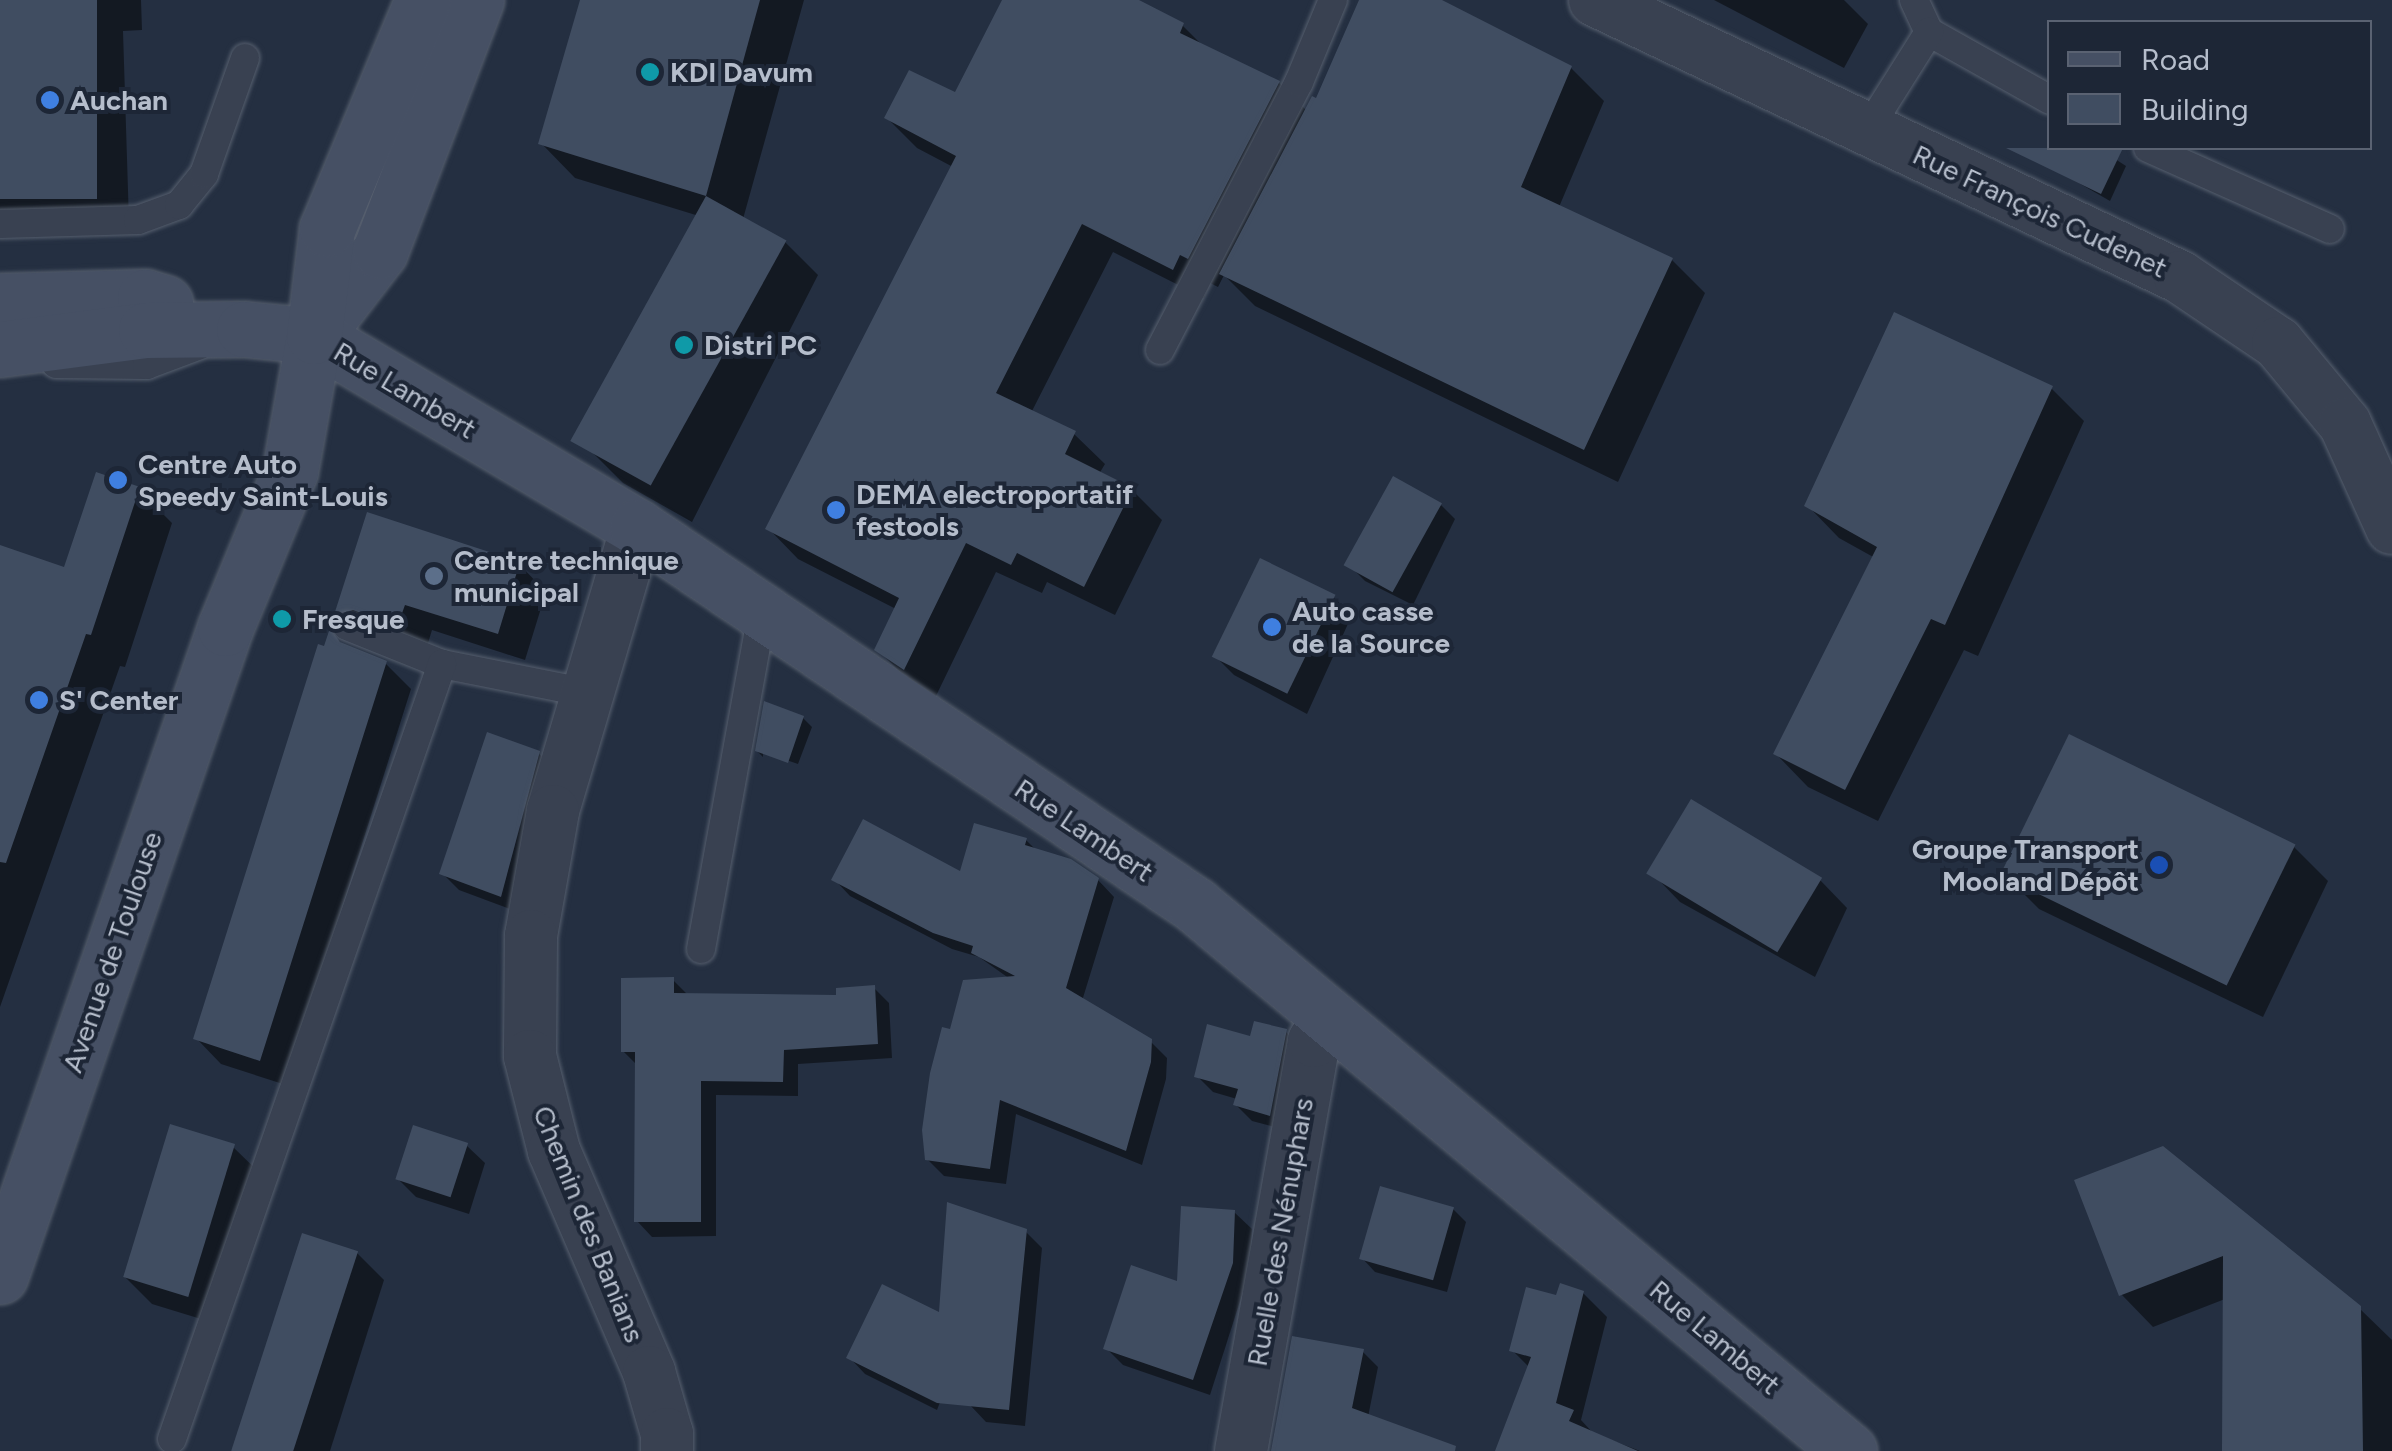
<!DOCTYPE html>
<html>
<head>
<meta charset="utf-8">
<style>
	body { margin:0 }
	#map { position:relative; width:2392px; height:1451px; overflow:hidden; background:#242f41; font-family:Figtree,sans-serif }
	div>[style] { position:absolute }
	[style*='--x'] { left:calc(var(--x)*1px); top:calc(var(--y)*1px); width:calc(var(--w)*1px); rotate:calc(var(--a)*1deg) }
	.shadow>* { inset:0; background:#0007 }
	.building>* { inset:0; background:#404d61; transform-origin:0 0 }
	.roads { filter:drop-shadow(0 0 2px #565f6e) drop-shadow(0 0 2px #565f6e) }
	.lane>* { height:28px; margin:-14px; padding:0 14px; transform-origin:14px; border-radius:14px; background:#394151 }
	.street>* { height:52px; margin:-26px; padding:0 26px; transform-origin:26px; border-radius:26px; background:#394151 }
	.secondary>* { height:55px; margin:-27.5px; padding:0 27.5px; transform-origin:27.5px; border-radius:27.5px; background:#465064 }
	.dots>* { width:28px; height:28px; translate:-50% -50%; box-sizing:border-box; border:5px solid #1d2636; border-radius:50% }
	span { translate:-50% -50%; white-space:nowrap; text-align:center; line-height:1.15; -webkit-text-stroke:8px #1d2636; paint-order:stroke }
	.poi-label { font-size:28px; color:#b5bdcb; font-weight:700 }
	.left { translate:0 -50%; text-align:left }
	.right { translate:-100% -50%; text-align:right }
	.street-label { font-size:28px; color:#b5bdcb }
	.legend { position:absolute; left:2047px; top:20px; width:325px; height:130px; box-sizing:border-box; background:#1d2636; border:2px solid #5a6272; margin:0; padding:12px 18px; list-style:none; font-size:30px; color:#b5bdcb }
	.legend li { display:flex; align-items:center; gap:20px; height:50px }
	.legend b { width:50px; border:2px solid #5a6272 }
</style>
</head>
<body>
<div id="map">
	<div class="shadow">
		<div style="clip-path:polygon(0 0,141px 0,142px 30px,123px 31px,129px 222px,0 227px)"></div>
		<div style="clip-path:polygon(583px 0,804px 0,743px 219px,785px 242px,818px 275px,692px 522px,623px 483px,590px 450px,699px 216px,575px 178px,541px 143px)"></div>
		<div style="clip-path:polygon(1005px 0,1133px 0,1183px 26px,1206px 49px,1279px 83px,1307px 111px,1317px 101px,1361px 0,1437px 0,1571px 68px,1604px 101px,1559px 207px,1672px 260px,1705px 293px,1618px 482px,1255px 306px,1224px 275px,1218px 287px,1210px 283px,1204px 298px,1113px 252px,1031px 413px,1074px 434px,1105px 464px,1099px 474px,1132px 490px,1162px 520px,1115px 615px,1047px 582px,1042px 593px,996px 572px,935px 698px,907px 679px,877px 649px,896px 609px,798px 559px,768px 528px,953px 167px,917px 148px,887px 118px,956px 96px)"></div>
		<div style="clip-path:polygon(1714px 0,1844px 0,1868px 24px,1844px 68px)"></div>
		<div style="clip-path:polygon(2068px 148px,2098px 148px,2126px 166px,2110px 201px,2058px 171px)"></div>
		<div style="clip-path:polygon(2051px 388px,2084px 421px,1978px 656px,1964px 650px,1878px 821px,1808px 787px,1776px 754px,1875px 558px,1839px 538px,1807px 505px)"></div>
		<div style="clip-path:polygon(139px 490px,172px 523px,125px 667px,120px 666px,0 1007px,0 548px,66px 570px)"></div>
		<div style="clip-path:polygon(1441px 505px,1455px 519px,1413px 605px,1365px 581px,1351px 567px)"></div>
		<div style="clip-path:polygon(519px 564px,546px 592px,525px 660px,432px 630px,425px 653px,364px 641px,337px 614px)"></div>
		<div style="clip-path:polygon(1333px 597px,1352px 615px,1307px 714px,1234px 675px,1215px 656px)"></div>
		<div style="clip-path:polygon(331px 633px,344px 646px,385px 663px,411px 689px,286px 1085px,221px 1064px,196px 1038px)"></div>
		<div style="clip-path:polygon(803px 718px,812px 727px,798px 764px,763px 752px,763px 757px,757px 751px)"></div>
		<div style="clip-path:polygon(538px 753px,556px 770px,518px 912px,459px 890px,442px 873px)"></div>
		<div style="clip-path:polygon(1026px 840px,1037px 851px,1098px 880px,1114px 897px,1082px 1001px,1150px 1041px,1167px 1058px,1166px 1079px,1142px 1165px,1016px 1114px,1006px 1184px,944px 1176px,927px 1159px,951px 1032px,1010px 979px,979px 957px,952px 949px,850px 896px,834px 879px,962px 874px)"></div>
		<div style="clip-path:polygon(2294px 847px,2328px 881px,2263px 1017px,2039px 909px,2004px 874px)"></div>
		<div style="clip-path:polygon(1653px 874px,1820px 880px,1847px 908px,1815px 977px,1680px 902px)"></div>
		<div style="clip-path:polygon(673px 980px,688px 995px,839px 997px,874px 988px,889px 1003px,892px 1058px,798px 1064px,798px 1096px,716px 1095px,716px 1236px,652px 1237px,637px 1221px,638px 1066px,623px 1051px)"></div>
		<div style="clip-path:polygon(1286px 1032px,1302px 1048px,1286px 1130px,1252px 1121px,1236px 1105px,1237px 1099px,1213px 1092px,1197px 1076px,1252px 1039px)"></div>
		<div style="clip-path:polygon(466px 1145px,485px 1163px,469px 1214px,416px 1197px,398px 1179px)"></div>
		<div style="clip-path:polygon(233px 1147px,261px 1174px,214px 1323px,152px 1304px,124px 1276px)"></div>
		<div style="clip-path:polygon(2078px 1182px,2359px 1308px,2392px 1340px,2392px 1451px,2224px 1451px,2225px 1299px,2153px 1327px,2122px 1295px)"></div>
		<div style="clip-path:polygon(1453px 1209px,1466px 1222px,1447px 1292px,1375px 1272px,1362px 1258px)"></div>
		<div style="clip-path:polygon(1234px 1212px,1252px 1229px,1250px 1270px,1210px 1395px,1123px 1365px,1106px 1348px,1180px 1285px)"></div>
		<div style="clip-path:polygon(1026px 1232px,1042px 1248px,1025px 1426px,986px 1422px,970px 1405px,972px 1319px,937px 1410px,865px 1374px,849px 1357px,941px 1316px)"></div>
		<div style="clip-path:polygon(357px 1253px,384px 1280px,330px 1451px,236px 1451px)"></div>
		<div style="clip-path:polygon(1583px 1293px,1607px 1317px,1581px 1420px,1593px 1433px,1640px 1451px,1498px 1451px,1530px 1368px,1512px 1350px,1557px 1298px)"></div>
		<div style="clip-path:polygon(1363px 1352px,1378px 1367px,1368px 1417px,1440px 1451px,1274px 1451px)"></div>
	</div>
	<div class="building">
		<div style="left:0;top:0;width:97px;height:199px"></div>
		<div style="clip-path:polygon(580px 0,760px 0,706px 196px,538px 144px)"></div>
		<div style="clip-path:polygon(1002px 0,1139px 0,1184px 23px,1180px 33px,1280px 81px,1188px 259px,1180px 255px,1173px 270px,1082px 224px,996px 393px,1076px 431px,1065px 454px,1133px 488px,1084px 587px,1017px 553px,1011px 565px,966px 543px,904px 670px,874px 650px,899px 598px,765px 529px,956px 156px,884px 118px,909px 70px,955px 92px)"></div>
		<div style="clip-path:polygon(1359px 0,1442px 0,1572px 66px,1521px 187px,1673px 258px,1584px 450px,1219px 274px,1312px 96px,1316px 98px)"></div>
		<div style="clip-path:polygon(2006px 148px,2123px 148px,2101px 194px)"></div>
		<div style="left:706px;top:196px;width:92px;height:280px;rotate:29deg"></div>
		<div style="clip-path:polygon(1894px 312px,2053px 386px,1945px 625px,1931px 619px,1845px 790px,1773px 754px,1877px 547px,1804px 506px)"></div>
		<div style="clip-path:polygon(96px 472px,140px 487px,91px 635px,86px 634px,6px 863px,0 862px,0 545px,64px 567px)"></div>
		<div style="left:1393px;top:476px;width:56px;height:102px;rotate:29deg"></div>
		<div style="clip-path:polygon(367px 512px,520px 562px,498px 634px,405px 605px,397px 627px,353px 610px,334px 615px)"></div>
		<div style="left:1260px;top:558px;width:84px;height:110px;rotate:26deg"></div>
		<div style="clip-path:polygon(330px 628px,340px 642px,387px 661px,260px 1061px,193px 1039px,318px 644px,324px 646px)"></div>
		<div style="clip-path:polygon(764px 701px,804px 716px,788px 763px,755px 751px)"></div>
		<div style="clip-path:polygon(487px 732px,540px 751px,501px 897px,439px 874px)"></div>
		<div style="left:2069px;top:734px;width:252px;height:157px;rotate:26deg"></div>
		<div style="left:1691px;top:799px;width:153px;height:87px;rotate:31deg"></div>
		<div style="clip-path:polygon(863px 819px,960px 871px,974px 823px,1027px 838px,1025px 845px,1071px 859px,1099px 878px,1066px 988px,1152px 1039px,1151px 1062px,1126px 1151px,1000px 1100px,990px 1169px,925px 1160px,922px 1130px,930px 1073px,942px 1027px,950px 1029px,963px 980px,1015px 976px,971px 953px,973px 946px,933px 933px,831px 880px)"></div>
		<div style="clip-path:polygon(674px 977px,674px 993px,836px 995px,836px 988px,875px 985px,878px 1044px,784px 1050px,783px 1082px,701px 1081px,701px 1222px,634px 1222px,635px 1052px,621px 1052px,621px 978px)"></div>
		<div style="clip-path:polygon(1254px 1021px,1287px 1029px,1270px 1116px,1233px 1105px,1238px 1089px,1194px 1077px,1207px 1024px,1250px 1036px)"></div>
		<div style="left:170px;top:1124px;width:68px;height:160px;rotate:17deg"></div>
		<div style="left:413px;top:1125px;width:58px;height:57px;rotate:18deg"></div>
		<div style="clip-path:polygon(2163px 1146px,2361px 1306px,2363px 1451px,2222px 1451px,2223px 1256px,2119px 1296px,2074px 1180px)"></div>
		<div style="left:1380px;top:1186px;width:77px;height:76px;rotate:16deg"></div>
		<div style="clip-path:polygon(947px 1202px,1027px 1229px,1009px 1410px,937px 1403px,846px 1358px,882px 1284px,939px 1312px)"></div>
		<div style="clip-path:polygon(1181px 1206px,1235px 1210px,1233px 1263px,1193px 1380px,1103px 1349px,1131px 1265px,1177px 1281px)"></div>
		<div style="left:302px;top:1233px;width:59px;height:229px;rotate:18deg"></div>
		<div style="clip-path:polygon(1560px 1283px,1584px 1291px,1556px 1403px,1574px 1410px,1569px 1421px,1638px 1451px,1495px 1451px,1531px 1357px,1509px 1351px,1526px 1287px,1556px 1295px)"></div>
		<div style="clip-path:polygon(1292px 1336px,1364px 1349px,1352px 1408px,1456px 1446px,1455px 1451px,1271px 1451px)"></div>
	</div>
	<div class="roads">
		<div class="lane">
			<div style="--x:1914;--y:0;--w:35;--a:65"></div>
			<div style="--x:1929;--y:32;--w:139;--a:29.3"></div>
			<div style="--x:1868;--y:129;--w:115;--a:-57.8"></div>
			<div style="--x:2148;--y:148;--w:199;--a:24"></div>
			<div style="--x:0;--y:224;--w:138;--a:-1.7"></div>
			<div style="--x:138;--y:220;--w:44;--a:-20.1"></div>
			<div style="--x:179;--y:205;--w:40;--a:-51"></div>
			<div style="--x:204;--y:174;--w:123;--a:-70.5"></div>
			<div style="--x:1160;--y:350;--w:302;--a:-62.6"></div>
			<div style="--x:1299;--y:82;--w:89;--a:-67.5"></div>
			<div style="--x:56;--y:364;--w:91;--a:0.6"></div>
			<div style="--x:147;--y:365;--w:57;--a:-20.7"></div>
			<div style="--x:347;--y:626;--w:102;--a:21.8"></div>
			<div style="--x:442;--y:664;--w:149;--a:11.2"></div>
			<div style="--x:701;--y:949;--w:342;--a:-79.7"></div>
			<div style="--x:172;--y:1439;--w:821;--a:-70.79"></div>
		</div>
		<div class="street">
			<div style="--x:1595;--y:0;--w:647;--a:25.34"></div>
			<div style="--x:2180;--y:277;--w:118;--a:34"></div>
			<div style="--x:2278;--y:343;--w:105;--a:50.4"></div>
			<div style="--x:2345;--y:424;--w:114;--a:65.7"></div>
			<div style="--x:637;--y:527;--w:296;--a:106.5"></div>
			<div style="--x:553;--y:811;--w:127;--a:100"></div>
			<div style="--x:531;--y:936;--w:120;--a:90.5"></div>
			<div style="--x:530;--y:1056;--w:98;--a:75.8"></div>
			<div style="--x:554;--y:1151;--w:241;--a:66.7"></div>
			<div style="--x:649;--y:1372;--w:65;--a:73.8"></div>
			<div style="--x:667;--y:1434;--w:17;--a:90"></div>
			<div style="--x:1241;--y:1451;--w:416;--a:-79.9"></div>
			<div style="--x:1314;--y:1041;--w:28;--a:-55"></div>
		</div>
		<div class="secondary">
			<div style="--x:0;--y:301;--w:145;--a:-1.6"></div>
			<div style="--x:145;--y:297;--w:21;--a:17"></div>
			<div style="--x:314;--y:337;--w:108;--a:-52.5"></div>
			<div style="--x:380;--y:251;--w:269;--a:-69.1"></div>
			<div style="--x:0;--y:349;--w:147;--a:-7.4"></div>
			<div style="--x:146;--y:330;--w:98;--a:-0.6"></div>
			<div style="--x:244;--y:329;--w:70;--a:5.7"></div>
			<div style="--x:314;--y:336;--w:375;--a:30.6"></div>
			<div style="--x:637;--y:527;--w:674;--a:34.11"></div>
			<div style="--x:1195;--y:905;--w:852;--a:39.86"></div>
			<div style="--x:0;--y:1276;--w:686;--a:-70.85"></div>
			<div style="--x:225;--y:628;--w:170;--a:-67.5"></div>
			<div style="--x:290;--y:471;--w:137;--a:-79.9"></div>
			<div style="--x:314;--y:336;--w:108;--a:-83.1"></div>
			<div style="--x:327;--y:229;--w:248;--a:-67.3"></div>
		</div>
	</div>
	<div class="dots">
		<div style="left:650px;top:72px;background:#0f9aa8"></div>
		<div style="left:50px;top:100px;background:#3f7fe0"></div>
		<div style="left:684px;top:345px;background:#0f9aa8"></div>
		<div style="left:118px;top:480px;background:#3f7fe0"></div>
		<div style="left:836px;top:510px;background:#3f7fe0"></div>
		<div style="left:434px;top:576px;background:#5c6f8a"></div>
		<div style="left:282px;top:619px;background:#0f9aa8"></div>
		<div style="left:1272px;top:627px;background:#3f7fe0"></div>
		<div style="left:39px;top:700px;background:#3f7fe0"></div>
		<div style="left:2159px;top:865px;background:#1a4fb4"></div>
	</div>
	<div class="poi-label">
		<span class="left" style="left:670px;top:72px">KDI Davum</span>
		<span class="left" style="left:70px;top:100px">Auchan</span>
		<span class="left" style="left:704px;top:345px">Distri PC</span>
		<span class="left" style="left:138px;top:480px">Centre Auto<br>Speedy Saint-Louis</span>
		<span class="left" style="left:856px;top:510px">DEMA electroportatif<br>festools</span>
		<span class="left" style="left:454px;top:576px">Centre technique<br>municipal</span>
		<span class="left" style="left:1292px;top:627px">Auto casse<br>de la Source</span>
		<span class="left" style="left:302px;top:619px">Fresque</span>
		<span class="left" style="left:59px;top:700px">S' Center</span>
		<span class="right" style="left:2139px;top:865px">Groupe Transport<br>Mooland Dépôt</span>
	</div>
	<div class="street-label">
		<span style="left:2040px;top:211px;rotate:25deg">Rue François Cudenet</span>
		<span style="left:405px;top:390px;rotate:31deg">Rue Lambert</span>
		<span style="left:1084px;top:830px;rotate:34deg">Rue Lambert</span>
		<span style="left:112px;top:952px;rotate:-71deg">Avenue de Toulouse</span>
		<span style="left:589px;top:1224px;rotate:68deg">Chemin des Banians</span>
		<span style="left:1280px;top:1232px;rotate:-80deg">Ruelle des Nénuphars</span>
		<span style="left:1715px;top:1337px;rotate:40deg">Rue Lambert</span>
	</div>
	<ul class="legend">
	<li><b style="height:12px;background:#465064"></b>Road</li>
	<li><b style="height:28px;background:#404d61"></b>Building</li>
	</ul>
</div>
</body>
</html>
